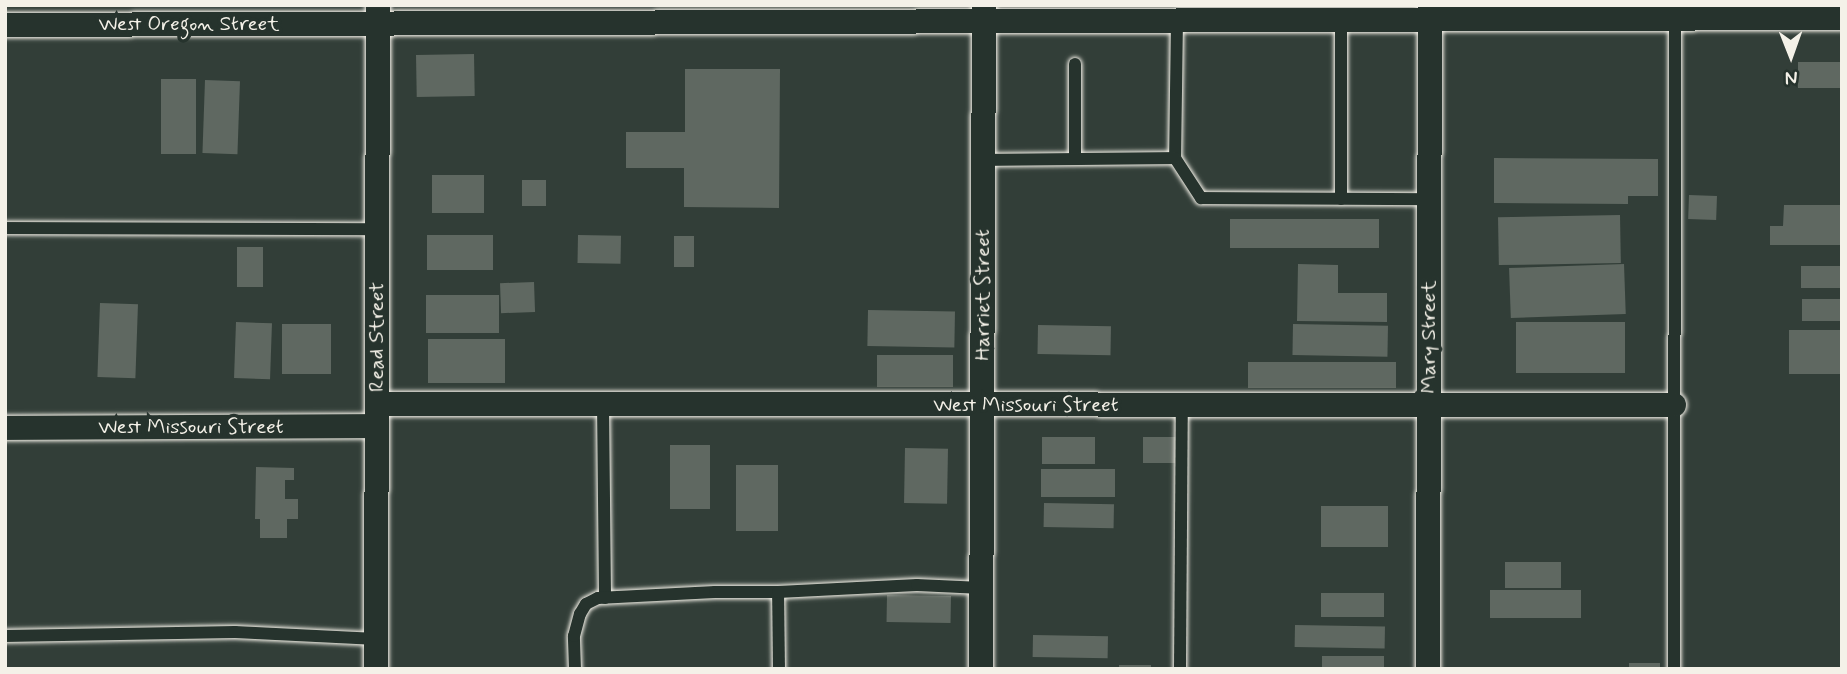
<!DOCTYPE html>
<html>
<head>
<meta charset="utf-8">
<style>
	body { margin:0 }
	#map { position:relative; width:1847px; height:674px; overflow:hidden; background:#323e38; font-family:Mynerve,sans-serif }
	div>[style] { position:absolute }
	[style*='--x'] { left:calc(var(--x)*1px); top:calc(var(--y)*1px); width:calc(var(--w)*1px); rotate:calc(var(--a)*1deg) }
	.building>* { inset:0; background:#5f6861; transform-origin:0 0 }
	.roads { filter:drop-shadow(0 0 2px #f4f1e8) drop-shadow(0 0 2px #f4f1e8) }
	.lane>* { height:12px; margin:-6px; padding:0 6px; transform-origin:6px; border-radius:6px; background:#26332d }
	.street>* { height:24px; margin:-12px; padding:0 12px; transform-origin:12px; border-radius:12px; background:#26332d }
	span { translate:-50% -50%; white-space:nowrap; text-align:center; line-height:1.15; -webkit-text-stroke:7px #26332d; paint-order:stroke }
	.street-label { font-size:21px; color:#f4f1e8 }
	.frame { position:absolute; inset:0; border:7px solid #f4f1e8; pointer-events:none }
	.north { position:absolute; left:1756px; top:21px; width:70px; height:70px; -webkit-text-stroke:5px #26332d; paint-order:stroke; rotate:179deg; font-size:19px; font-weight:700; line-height:28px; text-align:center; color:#f4f1e8 }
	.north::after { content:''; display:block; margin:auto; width:24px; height:32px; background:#f4f1e8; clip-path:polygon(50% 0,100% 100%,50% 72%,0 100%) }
</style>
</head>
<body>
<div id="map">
	<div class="building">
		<div style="left:474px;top:54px;width:42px;height:58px;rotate:89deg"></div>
		<div style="left:1798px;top:62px;width:44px;height:26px"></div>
		<div style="clip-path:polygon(685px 69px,780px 69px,779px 208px,684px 207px,684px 168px,626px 168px,626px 132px,685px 132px)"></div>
		<div style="left:161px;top:79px;width:35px;height:75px"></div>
		<div style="left:205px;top:80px;width:35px;height:73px;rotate:2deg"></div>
		<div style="clip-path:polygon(1494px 158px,1658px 159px,1658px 196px,1628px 196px,1628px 204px,1494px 203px)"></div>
		<div style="left:484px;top:175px;width:38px;height:52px;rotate:90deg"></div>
		<div style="left:522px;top:180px;width:24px;height:26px"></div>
		<div style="left:1689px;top:195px;width:28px;height:24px;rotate:2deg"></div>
		<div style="clip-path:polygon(1784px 205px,1842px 205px,1842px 245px,1770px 245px,1770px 226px,1783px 226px)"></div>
		<div style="left:1620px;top:215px;width:48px;height:122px;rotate:89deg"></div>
		<div style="left:1230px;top:219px;width:149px;height:29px"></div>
		<div style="left:427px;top:235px;width:66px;height:35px"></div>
		<div style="left:578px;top:235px;width:43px;height:28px;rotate:1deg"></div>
		<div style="left:674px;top:236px;width:20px;height:31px"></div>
		<div style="left:237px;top:247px;width:26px;height:40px"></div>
		<div style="clip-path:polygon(1298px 264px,1338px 265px,1338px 293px,1387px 293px,1387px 322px,1297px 321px)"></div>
		<div style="left:1624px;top:264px;width:50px;height:115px;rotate:88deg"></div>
		<div style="left:1842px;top:266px;width:22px;height:41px;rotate:90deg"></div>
		<div style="left:534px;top:282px;width:30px;height:34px;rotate:88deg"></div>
		<div style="left:426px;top:295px;width:73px;height:38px"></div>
		<div style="left:1802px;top:299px;width:40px;height:22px"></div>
		<div style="left:100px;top:303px;width:38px;height:74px;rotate:2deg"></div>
		<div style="left:868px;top:310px;width:87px;height:36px;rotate:1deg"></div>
		<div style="left:236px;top:322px;width:36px;height:56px;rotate:2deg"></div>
		<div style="left:1625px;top:322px;width:51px;height:109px;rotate:90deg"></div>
		<div style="left:331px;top:324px;width:50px;height:49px;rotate:90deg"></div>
		<div style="left:1293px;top:324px;width:95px;height:31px;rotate:1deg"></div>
		<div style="left:1038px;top:325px;width:73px;height:29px;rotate:1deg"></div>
		<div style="left:1789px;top:330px;width:53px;height:44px"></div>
		<div style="left:428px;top:339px;width:77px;height:44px"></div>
		<div style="left:877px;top:355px;width:76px;height:32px"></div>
		<div style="left:1248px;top:362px;width:148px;height:26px"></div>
		<div style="left:1042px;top:437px;width:53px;height:27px"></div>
		<div style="left:1143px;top:437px;width:38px;height:26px"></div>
		<div style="left:670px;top:445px;width:40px;height:64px"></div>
		<div style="left:905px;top:448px;width:43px;height:55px;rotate:1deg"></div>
		<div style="left:736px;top:465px;width:42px;height:66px"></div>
		<div style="clip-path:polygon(256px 467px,294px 468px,294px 480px,285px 480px,285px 499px,298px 499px,298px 519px,287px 519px,287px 538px,260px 538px,260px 519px,255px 519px)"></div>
		<div style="left:1041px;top:469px;width:74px;height:28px"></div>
		<div style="left:1044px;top:503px;width:70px;height:24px;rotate:1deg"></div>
		<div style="left:1321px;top:506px;width:67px;height:41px"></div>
		<div style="left:1505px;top:562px;width:56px;height:26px"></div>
		<div style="left:1581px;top:590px;width:28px;height:91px;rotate:90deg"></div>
		<div style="left:1321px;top:593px;width:63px;height:24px"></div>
		<div style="left:887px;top:595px;width:64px;height:27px;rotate:1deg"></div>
		<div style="left:1295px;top:625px;width:90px;height:22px;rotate:1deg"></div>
		<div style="left:1033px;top:635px;width:75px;height:22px;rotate:1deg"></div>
		<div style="left:1384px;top:656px;width:13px;height:62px;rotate:90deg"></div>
		<div style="left:1629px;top:663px;width:31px;height:6px"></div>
		<div style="left:1119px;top:665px;width:32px;height:4px"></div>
	</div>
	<div class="roads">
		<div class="lane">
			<div style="--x:1177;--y:20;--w:138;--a:90.8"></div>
			<div style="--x:1175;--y:158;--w:48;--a:57"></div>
			<div style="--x:1201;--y:198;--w:229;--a:0.3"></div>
			<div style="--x:1341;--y:20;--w:179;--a:90"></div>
			<div style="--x:1075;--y:64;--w:94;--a:90"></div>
			<div style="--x:983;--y:160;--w:192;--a:-0.6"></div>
			<div style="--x:5;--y:228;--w:372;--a:0.2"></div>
			<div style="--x:603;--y:404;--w:194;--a:89.4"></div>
			<div style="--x:5;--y:636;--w:230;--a:-1"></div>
			<div style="--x:235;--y:632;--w:142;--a:2.8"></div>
			<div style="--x:575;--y:669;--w:33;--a:-92"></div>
			<div style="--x:574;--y:636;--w:23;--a:-75"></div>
			<div style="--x:580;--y:614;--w:12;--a:-59"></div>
			<div style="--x:586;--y:604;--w:13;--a:-27"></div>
			<div style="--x:598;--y:598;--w:117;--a:-2.9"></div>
			<div style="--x:715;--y:592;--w:63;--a:0"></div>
			<div style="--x:779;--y:669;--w:77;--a:-90.7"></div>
			<div style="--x:778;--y:592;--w:139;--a:-2.9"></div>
			<div style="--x:917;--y:585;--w:65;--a:2.6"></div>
			<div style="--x:1180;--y:669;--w:264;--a:-89.6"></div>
			<div style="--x:1674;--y:669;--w:651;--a:-89.91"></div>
		</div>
		<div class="street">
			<div style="--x:5;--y:25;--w:1837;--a:-0.22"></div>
			<div style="--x:377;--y:404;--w:1297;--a:0.04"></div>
			<div style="--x:5;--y:428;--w:372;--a:-0.3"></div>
			<div style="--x:376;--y:669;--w:664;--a:-89.83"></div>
			<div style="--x:981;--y:669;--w:663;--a:-89.74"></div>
			<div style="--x:1428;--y:669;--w:664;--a:-89.83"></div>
		</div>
	</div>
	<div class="street-label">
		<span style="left:189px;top:24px">West Oregon Street</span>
		<span style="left:983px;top:295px;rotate:-90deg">Harriet Street</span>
		<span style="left:377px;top:337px;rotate:-90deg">Read Street</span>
		<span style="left:1429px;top:337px;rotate:-90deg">Mary Street</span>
		<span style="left:1026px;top:405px">West Missouri Street</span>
		<span style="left:191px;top:427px">West Missouri Street</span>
	</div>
	<div class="frame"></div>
	<div class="north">N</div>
</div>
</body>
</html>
